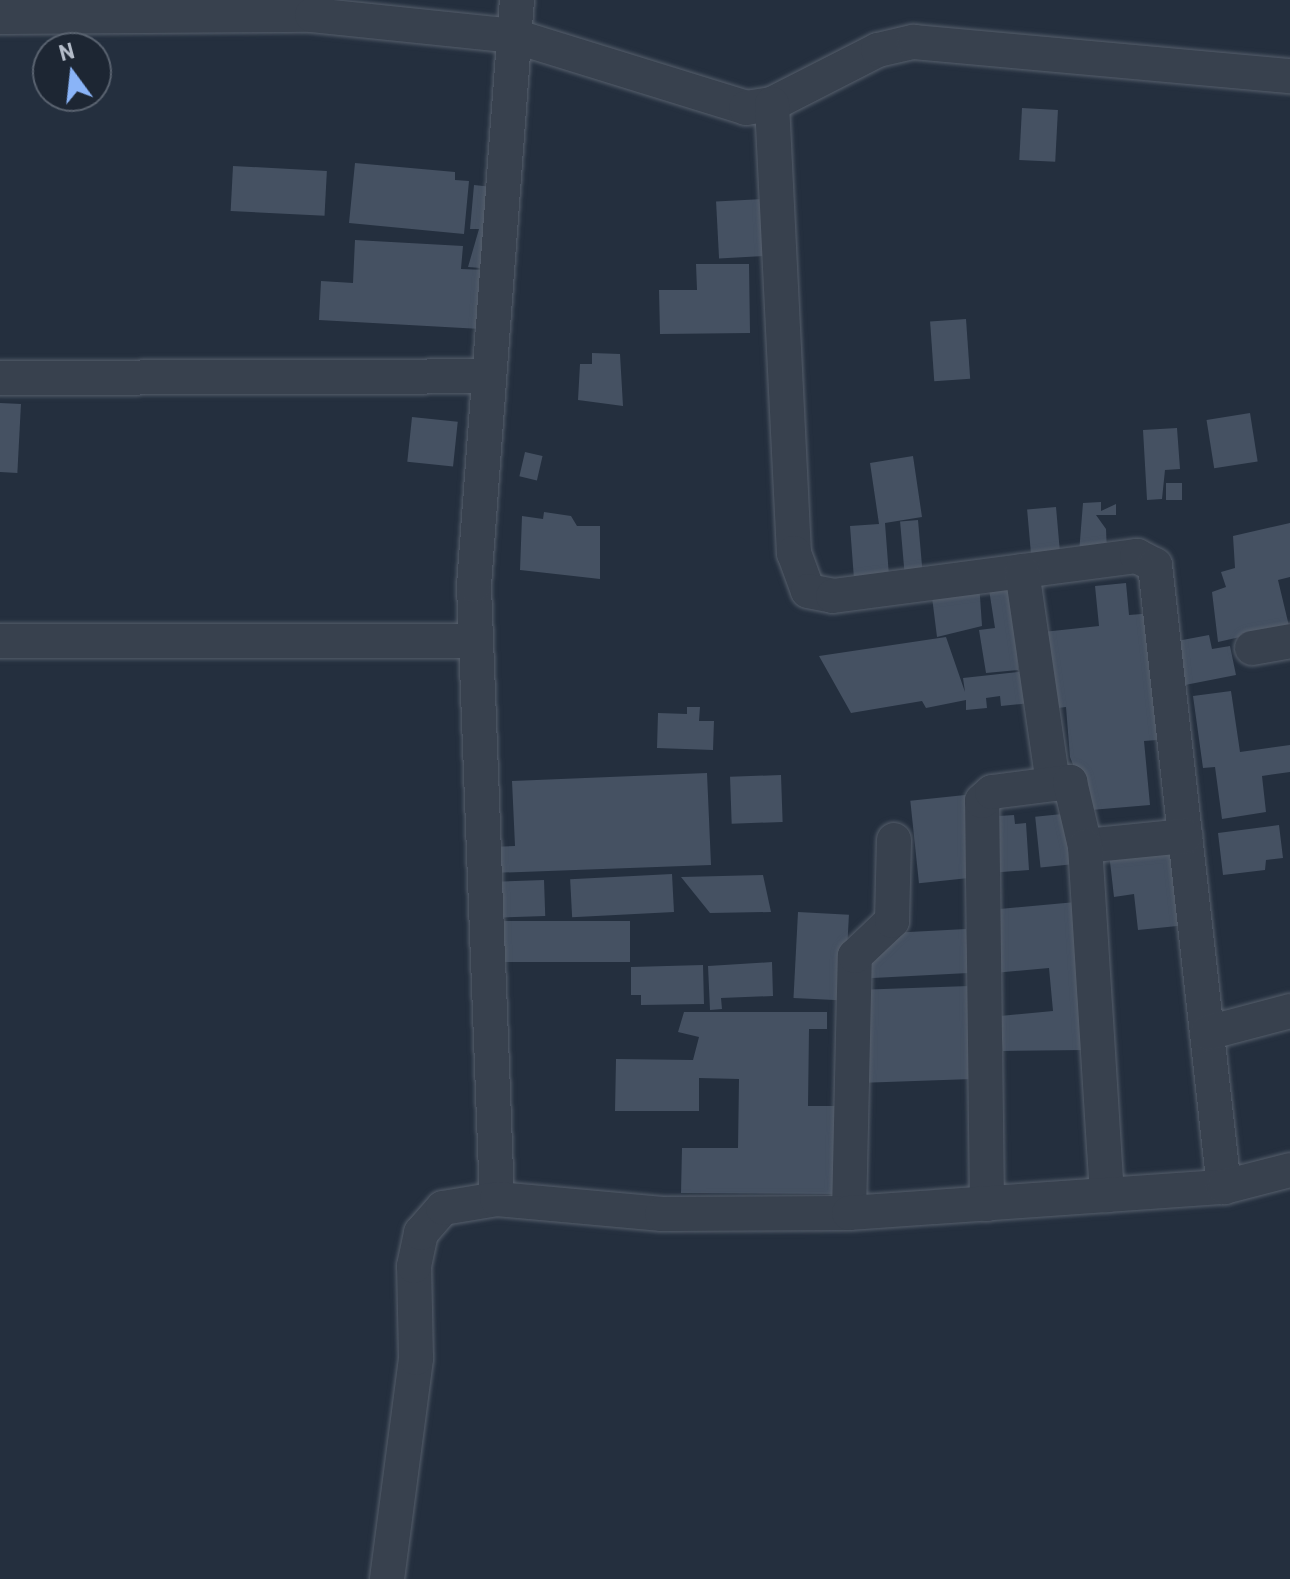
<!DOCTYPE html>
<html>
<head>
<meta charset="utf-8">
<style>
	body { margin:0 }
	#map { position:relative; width:1290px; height:1579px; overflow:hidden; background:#242f3e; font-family:Barlow,sans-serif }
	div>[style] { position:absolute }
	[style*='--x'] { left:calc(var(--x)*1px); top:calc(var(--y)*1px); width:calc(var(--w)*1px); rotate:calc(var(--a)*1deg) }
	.building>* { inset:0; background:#455162; transform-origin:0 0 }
	.roads { filter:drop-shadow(0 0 2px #565f6c) drop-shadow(0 0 2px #565f6c) }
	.minor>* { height:34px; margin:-17px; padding:0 17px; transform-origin:17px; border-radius:17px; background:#38414e }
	span { translate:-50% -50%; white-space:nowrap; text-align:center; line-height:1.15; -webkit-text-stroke:8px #1d2633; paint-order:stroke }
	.north { position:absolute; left:32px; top:32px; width:80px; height:80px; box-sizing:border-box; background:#1d2633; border:2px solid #59626f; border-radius:50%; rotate:345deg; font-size:22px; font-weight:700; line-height:32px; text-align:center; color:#b4bcc9 }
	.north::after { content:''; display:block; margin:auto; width:28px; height:36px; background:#8ab4f8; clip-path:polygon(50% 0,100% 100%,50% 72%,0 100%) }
</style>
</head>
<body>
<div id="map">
	<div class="building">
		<div style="left:1022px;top:108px;width:36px;height:52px;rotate:3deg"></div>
		<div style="clip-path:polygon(355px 163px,455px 172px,455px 180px,469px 181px,464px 234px,349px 223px)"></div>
		<div style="left:233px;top:166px;width:94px;height:45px;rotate:3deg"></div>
		<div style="clip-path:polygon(474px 185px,502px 188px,494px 269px,468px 267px,479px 229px,470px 229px)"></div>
		<div style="left:763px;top:199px;width:57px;height:47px;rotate:87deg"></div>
		<div style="clip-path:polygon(355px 240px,463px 246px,461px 269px,485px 270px,481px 329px,319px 320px,321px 281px,353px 283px)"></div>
		<div style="clip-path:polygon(696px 264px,749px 264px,750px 333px,660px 334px,659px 290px,697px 290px)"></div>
		<div style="left:966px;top:319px;width:60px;height:36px;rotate:86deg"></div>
		<div style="clip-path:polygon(592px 353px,620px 354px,623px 406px,578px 400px,580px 364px,592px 364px)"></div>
		<div style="left:0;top:403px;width:21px;height:69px;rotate:3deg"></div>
		<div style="left:1250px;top:413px;width:49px;height:44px;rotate:81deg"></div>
		<div style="left:412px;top:417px;width:46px;height:45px;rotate:6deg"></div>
		<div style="clip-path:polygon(1177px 428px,1180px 469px,1165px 470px,1162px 499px,1147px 500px,1143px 430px)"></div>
		<div style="left:525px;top:452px;width:18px;height:25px;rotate:13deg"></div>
		<div style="clip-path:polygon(913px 456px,922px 517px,885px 523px,889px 576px,854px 579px,850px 526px,879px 524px,870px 463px)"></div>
		<div style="left:1182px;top:483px;width:17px;height:16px;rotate:90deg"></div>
		<div style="clip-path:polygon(1101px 502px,1101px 511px,1116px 504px,1116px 515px,1096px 515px,1106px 529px,1107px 552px,1079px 553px,1083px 503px)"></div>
		<div style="left:1056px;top:507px;width:47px;height:29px;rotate:85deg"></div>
		<div style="clip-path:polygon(544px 512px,571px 516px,577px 526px,600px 526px,600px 579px,520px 570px,522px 516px,543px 519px)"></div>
		<div style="left:918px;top:520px;width:49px;height:18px;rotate:85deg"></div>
		<div style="clip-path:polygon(1290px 523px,1290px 577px,1278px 580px,1289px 626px,1218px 642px,1212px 592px,1226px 587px,1221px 572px,1235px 568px,1233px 536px)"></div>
		<div style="clip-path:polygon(1014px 580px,1018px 670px,986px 673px,979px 630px,995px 628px,988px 583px)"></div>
		<div style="clip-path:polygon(979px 582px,982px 626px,937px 637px,931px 589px)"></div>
		<div style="clip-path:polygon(1126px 583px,1129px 615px,1154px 613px,1170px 739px,1144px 741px,1150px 805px,1091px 810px,1070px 757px,1066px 707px,1050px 709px,1043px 632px,1099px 626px,1095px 586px)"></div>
		<div style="clip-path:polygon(1209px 635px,1212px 649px,1230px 646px,1236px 675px,1185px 685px,1177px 641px)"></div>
		<div style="clip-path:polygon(946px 637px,965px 692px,963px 678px,1028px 671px,1032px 703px,1001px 706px,1000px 696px,986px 698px,987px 708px,966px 710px,966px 700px,926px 708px,922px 701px,851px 713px,819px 656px)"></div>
		<div style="clip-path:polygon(1231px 691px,1240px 752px,1290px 745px,1290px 772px,1262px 776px,1266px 812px,1222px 819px,1215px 767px,1203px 768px,1193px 696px)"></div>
		<div style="clip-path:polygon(687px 707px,700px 707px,699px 721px,714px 721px,713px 750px,657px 748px,658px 713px,687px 714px)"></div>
		<div style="clip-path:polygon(707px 773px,711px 865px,491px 873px,490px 847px,515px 846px,512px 781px)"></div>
		<div style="left:781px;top:775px;width:47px;height:51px;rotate:88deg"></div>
		<div style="left:965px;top:795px;width:83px;height:55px;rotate:84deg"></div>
		<div style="left:1072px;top:813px;width:51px;height:37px;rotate:84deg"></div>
		<div style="clip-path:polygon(1014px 815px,1015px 824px,1026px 823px,1029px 870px,989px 873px,984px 817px)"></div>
		<div style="clip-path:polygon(1279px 825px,1283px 858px,1266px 860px,1265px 870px,1223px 875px,1218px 833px)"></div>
		<div style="clip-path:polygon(1178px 845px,1187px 925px,1138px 930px,1134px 894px,1114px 897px,1109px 853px)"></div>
		<div style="left:672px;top:874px;width:38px;height:102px;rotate:87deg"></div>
		<div style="clip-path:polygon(763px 875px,771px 912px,710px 913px,681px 877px)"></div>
		<div style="left:544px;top:880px;width:36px;height:48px;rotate:88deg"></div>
		<div style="clip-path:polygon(1076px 902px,1084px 1050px,1003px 1051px,1000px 1016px,1053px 1011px,1049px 968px,994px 973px,989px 910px)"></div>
		<div style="left:798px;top:912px;width:51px;height:86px;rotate:3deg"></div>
		<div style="left:630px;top:921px;width:41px;height:130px;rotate:90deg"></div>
		<div style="left:966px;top:929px;width:44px;height:100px;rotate:87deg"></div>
		<div style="clip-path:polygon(772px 962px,773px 996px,721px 998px,722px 1009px,710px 1010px,708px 966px)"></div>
		<div style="clip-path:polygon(703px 965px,704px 1004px,641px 1005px,641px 995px,631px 995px,631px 967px)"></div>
		<div style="left:969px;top:986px;width:93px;height:107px;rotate:88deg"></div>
		<div style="clip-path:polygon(684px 1012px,827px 1012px,827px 1029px,809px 1029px,808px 1106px,838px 1106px,838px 1194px,681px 1193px,682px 1148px,738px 1148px,739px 1079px,699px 1078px,699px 1111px,615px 1111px,616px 1059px,693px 1060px,699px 1037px,678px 1032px)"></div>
	</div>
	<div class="roads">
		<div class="minor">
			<div style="--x:0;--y:17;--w:312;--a:-0.4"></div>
			<div style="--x:312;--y:15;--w:203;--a:5.9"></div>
			<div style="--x:514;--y:36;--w:243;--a:17.2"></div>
			<div style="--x:746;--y:108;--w:26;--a:-9"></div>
			<div style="--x:772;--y:104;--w:119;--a:-27"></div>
			<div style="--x:878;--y:50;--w:37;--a:-13"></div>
			<div style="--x:914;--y:42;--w:378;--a:5.2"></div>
			<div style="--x:772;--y:104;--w:450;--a:87.2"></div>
			<div style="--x:794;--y:553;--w:40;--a:69.8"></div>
			<div style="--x:808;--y:591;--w:25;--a:11"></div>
			<div style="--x:833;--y:596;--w:307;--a:-7.5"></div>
			<div style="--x:1137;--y:556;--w:20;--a:27"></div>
			<div style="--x:1155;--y:565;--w:626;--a:83.67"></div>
			<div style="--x:0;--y:378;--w:488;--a:-0.2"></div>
			<div style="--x:1022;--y:571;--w:215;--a:81.7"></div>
			<div style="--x:0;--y:641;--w:473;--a:0"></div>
			<div style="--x:1252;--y:648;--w:39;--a:-10"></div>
			<div style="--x:1085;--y:846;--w:101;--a:-5.7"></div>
			<div style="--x:1207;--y:1033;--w:86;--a:-14.8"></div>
			<div style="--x:497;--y:1199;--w:614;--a:-92.15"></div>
			<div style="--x:474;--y:585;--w:587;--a:-85.8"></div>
			<div style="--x:987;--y:1204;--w:403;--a:-90.7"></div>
			<div style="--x:982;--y:801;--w:13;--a:-42"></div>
			<div style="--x:992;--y:792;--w:79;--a:-7.3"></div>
			<div style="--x:1070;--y:782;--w:66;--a:76.8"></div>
			<div style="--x:1085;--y:846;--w:350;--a:86.4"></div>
			<div style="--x:849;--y:1213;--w:257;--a:-88.7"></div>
			<div style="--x:855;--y:956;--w:51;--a:-43.4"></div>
			<div style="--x:892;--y:921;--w:81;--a:-88.6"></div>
			<div style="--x:387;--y:1579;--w:223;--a:-82.5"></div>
			<div style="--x:416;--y:1358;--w:92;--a:-91.2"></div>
			<div style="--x:414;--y:1266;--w:34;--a:-78"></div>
			<div style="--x:421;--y:1233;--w:33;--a:-49"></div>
			<div style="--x:443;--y:1208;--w:55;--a:-9.5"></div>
			<div style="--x:497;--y:1199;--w:166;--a:5.2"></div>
			<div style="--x:662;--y:1214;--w:187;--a:-0.3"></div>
			<div style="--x:849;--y:1213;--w:376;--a:-4"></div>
			<div style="--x:1224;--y:1187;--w:68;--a:-14.4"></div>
		</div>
	</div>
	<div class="north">N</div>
</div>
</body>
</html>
